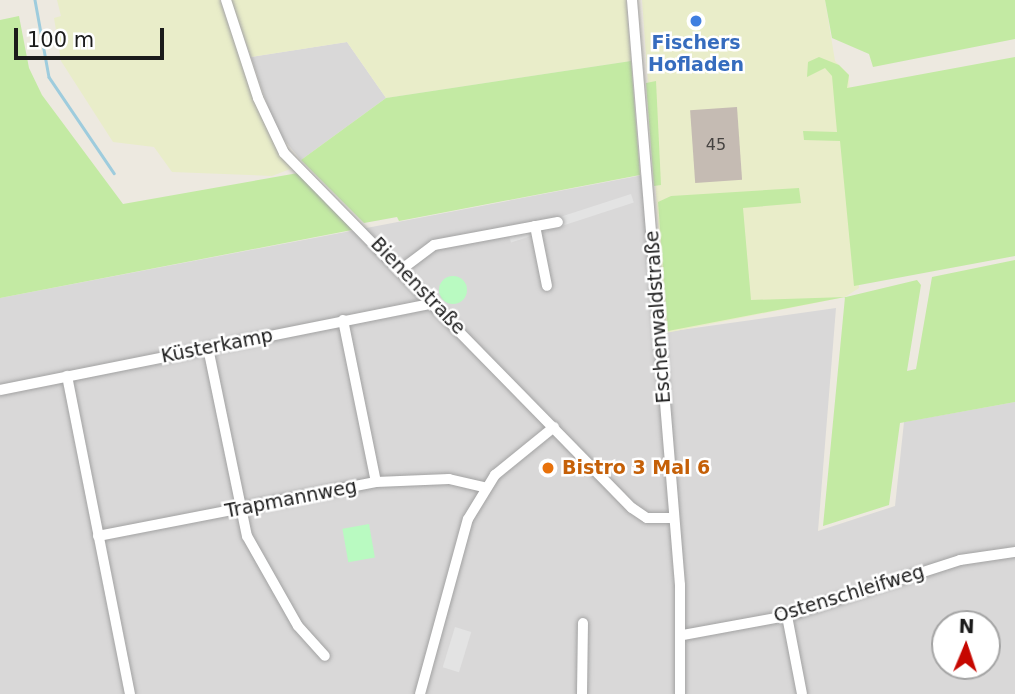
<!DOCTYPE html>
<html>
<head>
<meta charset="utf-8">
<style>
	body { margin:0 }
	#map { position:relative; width:1015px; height:694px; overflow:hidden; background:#ede9e0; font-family:"DejaVu Sans",sans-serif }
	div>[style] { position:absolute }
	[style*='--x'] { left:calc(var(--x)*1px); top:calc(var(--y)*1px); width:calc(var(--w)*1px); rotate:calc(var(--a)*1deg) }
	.residential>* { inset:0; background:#d9d8d8 }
	.farmland>* { inset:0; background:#e9edc9 }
	.grass>* { inset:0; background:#c3eaa3 }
	.park>* { inset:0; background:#b9fac1; transform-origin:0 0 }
	.round { border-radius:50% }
	.parking>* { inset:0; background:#e3e3e3; transform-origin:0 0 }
	.stream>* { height:2.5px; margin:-1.25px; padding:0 1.25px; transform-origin:1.25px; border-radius:1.25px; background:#9eccdd }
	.building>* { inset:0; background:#c5bbb3; transform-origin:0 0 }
	.roads { filter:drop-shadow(0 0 2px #a2a2a2) drop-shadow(0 0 2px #a2a2a2) }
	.minor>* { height:10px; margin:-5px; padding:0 5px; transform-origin:5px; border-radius:5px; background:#fff }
	.dots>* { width:19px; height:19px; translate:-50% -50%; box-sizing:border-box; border:4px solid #fff; border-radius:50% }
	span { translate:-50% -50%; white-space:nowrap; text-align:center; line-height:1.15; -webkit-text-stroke:5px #fff; paint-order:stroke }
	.number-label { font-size:16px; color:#464341 }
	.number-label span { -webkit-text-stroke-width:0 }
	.shop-label { font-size:19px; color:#366cbe; font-weight:700 }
	.street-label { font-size:19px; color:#1b1b1b }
	.food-label { font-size:19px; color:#c56008; font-weight:700 }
	.left { translate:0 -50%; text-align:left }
	.north { position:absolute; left:931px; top:610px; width:70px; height:70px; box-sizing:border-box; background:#fff; border:2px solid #a4a4a4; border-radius:50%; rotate:2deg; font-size:19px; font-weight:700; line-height:28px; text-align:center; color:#1b1b1b }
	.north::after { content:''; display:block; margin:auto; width:24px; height:32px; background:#c60700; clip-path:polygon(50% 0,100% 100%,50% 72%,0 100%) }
	.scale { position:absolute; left:14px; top:28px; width:150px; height:32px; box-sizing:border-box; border:4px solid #1b1b1b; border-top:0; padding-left:9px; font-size:21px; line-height:24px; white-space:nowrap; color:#1b1b1b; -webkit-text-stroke:5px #fff; paint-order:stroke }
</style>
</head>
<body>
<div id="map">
	<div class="residential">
		<div style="clip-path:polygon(347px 42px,386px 98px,301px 160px,276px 130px,251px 57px)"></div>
		<div style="clip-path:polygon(evenodd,643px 175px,659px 333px,836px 308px,818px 531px,895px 506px,904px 422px,1015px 402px,1015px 694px,0 694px,0 298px,643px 175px,945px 624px,987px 624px,987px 666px,945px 666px,945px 624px)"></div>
	</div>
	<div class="farmland">
		<div style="clip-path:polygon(57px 0,220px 0,256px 105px,278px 152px,293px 168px,272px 176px,172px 172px,154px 147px,113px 142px,61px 61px,54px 18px,61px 16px)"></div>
		<div style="clip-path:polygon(230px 0,626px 0,631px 61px,386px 98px,347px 42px,251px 57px)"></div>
		<div style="clip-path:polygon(642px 0,825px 0,835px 61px,849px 75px,859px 288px,845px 297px,666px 333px)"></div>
	</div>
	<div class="grass">
		<div style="clip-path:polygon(825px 0,1015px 0,1015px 39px,873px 67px,869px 54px,832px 38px)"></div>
		<div style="clip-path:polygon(19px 16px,29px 68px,42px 95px,123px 204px,298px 173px,357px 229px,0 298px,0 20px)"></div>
		<div style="clip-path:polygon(819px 57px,839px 65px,849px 75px,847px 88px,1015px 57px,1015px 256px,854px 286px,840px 141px,804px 140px,803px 131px,837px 132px,832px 76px,825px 68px,807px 77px,808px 62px)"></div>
		<div style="clip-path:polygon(631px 61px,640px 175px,399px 221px,397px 217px,364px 223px,301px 160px,386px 98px)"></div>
		<div style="clip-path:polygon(656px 81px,661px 185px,654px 186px,646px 83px)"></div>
		<div style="clip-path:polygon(799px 188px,801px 203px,743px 208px,751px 300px,846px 297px,917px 280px,921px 285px,907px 371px,916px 369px,932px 277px,1015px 260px,1015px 402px,900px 423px,889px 505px,823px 526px,845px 297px,668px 331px,658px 202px,671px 196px)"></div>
	</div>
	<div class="park">
		<div class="round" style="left:439px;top:276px;width:28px;height:28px"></div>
		<div style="left:369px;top:524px;width:34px;height:27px;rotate:80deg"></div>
	</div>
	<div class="parking">
		<div style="left:631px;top:194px;width:9px;height:129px;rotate:72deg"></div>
		<div style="left:455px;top:627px;width:17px;height:42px;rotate:17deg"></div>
	</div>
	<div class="stream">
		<div style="--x:35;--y:0;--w:78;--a:79.7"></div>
		<div style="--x:49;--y:77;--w:116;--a:55.9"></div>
	</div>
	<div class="building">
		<div style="left:737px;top:107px;width:73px;height:47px;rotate:86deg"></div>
	</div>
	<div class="roads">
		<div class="minor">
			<div style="--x:226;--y:0;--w:103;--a:71.9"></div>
			<div style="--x:258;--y:98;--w:61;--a:64.7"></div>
			<div style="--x:284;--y:153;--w:497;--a:45.6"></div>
			<div style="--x:632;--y:508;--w:18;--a:34"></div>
			<div style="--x:647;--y:518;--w:27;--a:0"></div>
			<div style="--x:632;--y:0;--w:587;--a:85.31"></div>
			<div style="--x:680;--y:585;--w:109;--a:90"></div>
			<div style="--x:535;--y:226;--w:61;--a:78.7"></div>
			<div style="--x:402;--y:269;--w:40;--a:-37"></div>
			<div style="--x:434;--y:245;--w:126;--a:-10.5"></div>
			<div style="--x:343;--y:320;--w:165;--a:78.5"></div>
			<div style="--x:208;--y:348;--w:192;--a:78.3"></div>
			<div style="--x:247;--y:536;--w:103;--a:60.5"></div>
			<div style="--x:298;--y:626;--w:40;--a:48"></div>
			<div style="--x:67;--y:376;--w:324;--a:78.8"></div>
			<div style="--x:0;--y:390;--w:443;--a:-11.3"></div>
			<div style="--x:98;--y:536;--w:283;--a:-11"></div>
			<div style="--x:376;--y:482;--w:73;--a:-2.4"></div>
			<div style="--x:449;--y:479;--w:37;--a:13"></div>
			<div style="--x:787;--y:616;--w:79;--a:79.1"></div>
			<div style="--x:683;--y:635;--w:106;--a:-10.4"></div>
			<div style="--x:787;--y:616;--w:182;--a:-17.9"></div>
			<div style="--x:960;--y:560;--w:56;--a:-8.3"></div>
			<div style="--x:420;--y:694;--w:181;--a:-74.7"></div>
			<div style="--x:468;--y:519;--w:52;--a:-58.5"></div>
			<div style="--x:495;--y:475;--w:76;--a:-39.1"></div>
			<div style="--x:582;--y:694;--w:71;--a:-89.2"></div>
		</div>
	</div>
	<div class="dots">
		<div style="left:696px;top:21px;background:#3f7fe0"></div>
		<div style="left:548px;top:468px;background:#e8710a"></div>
	</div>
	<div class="number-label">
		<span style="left:716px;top:145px">45</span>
	</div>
	<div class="shop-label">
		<span style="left:696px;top:54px">Fischers<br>Hofladen</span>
	</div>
	<div class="street-label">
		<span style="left:418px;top:286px;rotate:46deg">Bienenstraße</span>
		<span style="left:658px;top:317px;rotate:-94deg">Eschenwaldstraße</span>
		<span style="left:217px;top:346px;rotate:-11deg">Küsterkamp</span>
		<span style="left:291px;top:499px;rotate:-11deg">Trapmannweg</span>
		<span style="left:849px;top:594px;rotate:-17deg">Ostenschleifweg</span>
	</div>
	<div class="food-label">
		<span class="left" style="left:562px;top:468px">Bistro 3 Mal 6</span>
	</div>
	<div class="north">N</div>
	<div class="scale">100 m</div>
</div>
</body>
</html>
